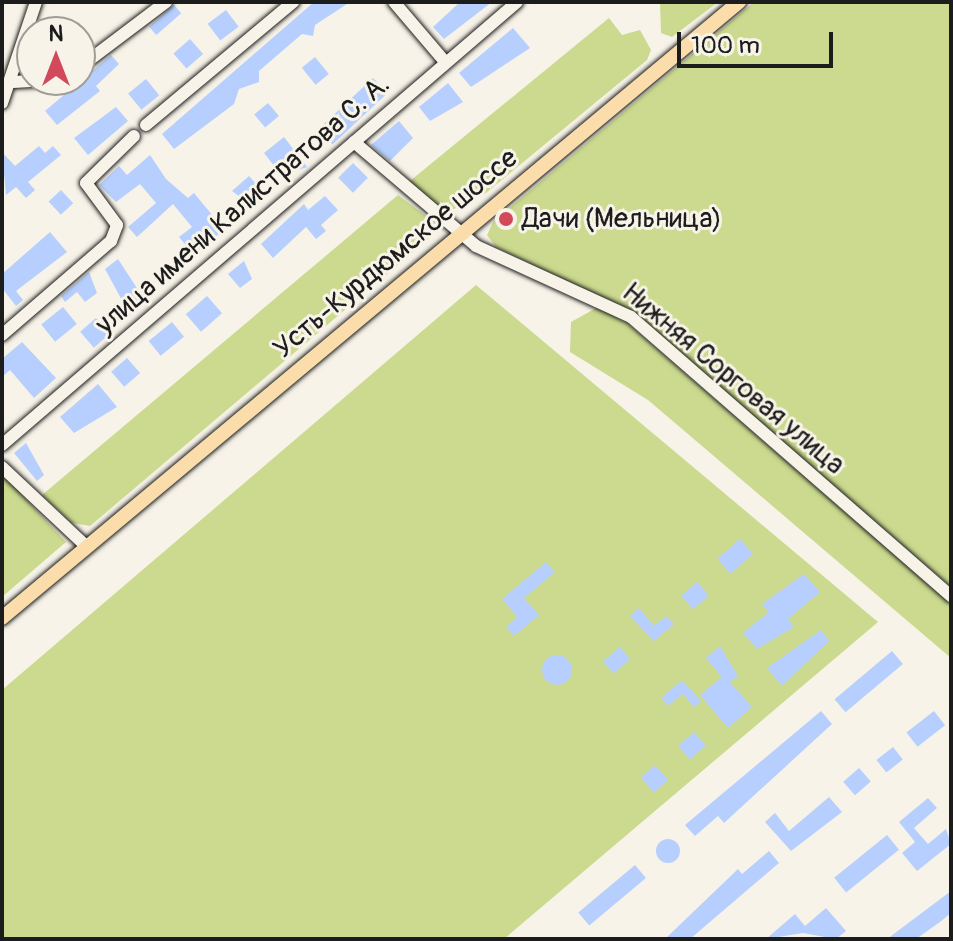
<!DOCTYPE html>
<html>
<head>
<meta charset="utf-8">
<style>
	body { margin:0 }
	#map { position:relative; width:953px; height:941px; overflow:hidden; background:#f7f3e8; font-family:Pangolin,sans-serif }
	div>[style] { position:absolute }
	[style*='--x'] { left:calc(var(--x)*1px); top:calc(var(--y)*1px); width:calc(var(--w)*1px); rotate:calc(var(--a)*1deg) }
	.green>* { inset:0; background:#cbda8e }
	.building>* { inset:0; background:#b7cffe; transform-origin:0 0 }
	.round { border-radius:50% }
	.roads { filter:drop-shadow(0 0 2px #1c1c1c) drop-shadow(0 0 2px #1c1c1c) }
	.minor>* { height:12px; margin:-6px; padding:0 6px; transform-origin:6px; border-radius:6px; background:#f7f3e8 }
	.major>* { height:14px; margin:-7px; padding:0 7px; transform-origin:7px; border-radius:7px; background:#fbddab }
	.dots>* { width:22px; height:22px; translate:-50% -50%; box-sizing:border-box; border:4px solid #f7f3e8; border-radius:50% }
	span { translate:-50% -50%; white-space:nowrap; text-align:center; line-height:1.15; -webkit-text-stroke:6px #f7f3e8; paint-order:stroke }
	.street-label { font-size:28px; color:#1c1c1c }
	.poi-label { font-size:28px; color:#1c1c1c }
	.left { translate:0 -50%; text-align:left }
	.frame { position:absolute; inset:0; border:4px solid #1c1c1c; pointer-events:none }
	.north { position:absolute; left:16px; top:16px; width:80px; height:80px; box-sizing:border-box; background:#f7f3e8; border:2px solid #9f9d96; border-radius:50%; rotate:0deg; font-size:22px; font-weight:700; line-height:32px; text-align:center; color:#1c1c1c }
	.north::after { content:''; display:block; margin:auto; width:28px; height:36px; background:#d1495b; clip-path:polygon(50% 0,100% 100%,50% 72%,0 100%) }
	.scale { position:absolute; left:677px; top:32px; width:156px; height:36px; box-sizing:border-box; border:4px solid #1c1c1c; border-top:0; padding-left:10px; font-size:24px; line-height:28px; white-space:nowrap; color:#1c1c1c; -webkit-text-stroke:6px #f7f3e8; paint-order:stroke }
</style>
</head>
<body>
<div id="map">
	<div class="green">
		<div style="clip-path:polygon(660px 2px,718px 2px,672px 37px,661px 33px)"></div>
		<div style="clip-path:polygon(754px 2px,951px 2px,951px 587px,635px 314px,496px 247px,487px 235px,493px 222px)"></div>
		<div style="clip-path:polygon(609px 18px,622px 35px,640px 30px,651px 50px,647px 60px,486px 193px,454px 209px,433px 206px,405px 185px)"></div>
		<div style="clip-path:polygon(398px 195px,433px 221px,432px 236px,90px 526px,72px 523px,42px 495px)"></div>
		<div style="clip-path:polygon(476px 285px,878px 622px,504px 939px,2px 939px,2px 690px)"></div>
		<div style="clip-path:polygon(598px 307px,628px 324px,951px 604px,951px 658px,648px 400px,570px 352px,571px 322px)"></div>
		<div style="clip-path:polygon(2px 474px,66px 542px,2px 597px)"></div>
	</div>
	<div class="building">
		<div style="clip-path:polygon(314px 2px,350px 2px,315px 25px,313px 36px,302px 34px,259px 71px,259px 82px,239px 89px,234px 104px,174px 149px,162px 134px)"></div>
		<div style="clip-path:polygon(460px 2px,492px 2px,444px 39px,433px 27px)"></div>
		<div style="left:174px;top:5px;width:11px;height:33px;rotate:49deg"></div>
		<div style="left:226px;top:10px;width:21px;height:23px;rotate:53deg"></div>
		<div style="clip-path:polygon(513px 28px,530px 48px,471px 87px,459px 73px)"></div>
		<div style="left:190px;top:39px;width:20px;height:22px;rotate:49deg"></div>
		<div style="clip-path:polygon(111px 55px,119px 64px,96px 86px,100px 91px,57px 125px,45px 111px)"></div>
		<div style="left:315px;top:57px;width:22px;height:17px;rotate:51deg"></div>
		<div style="left:373px;top:78px;width:21px;height:75px;rotate:47deg"></div>
		<div style="left:146px;top:79px;width:21px;height:23px;rotate:51deg"></div>
		<div style="clip-path:polygon(448px 83px,463px 102px,430px 121px,419px 107px)"></div>
		<div style="left:268px;top:103px;width:17px;height:18px;rotate:50deg"></div>
		<div style="clip-path:polygon(116px 107px,128px 121px,88px 155px,74px 138px)"></div>
		<div style="clip-path:polygon(399px 121px,413px 138px,390px 161px,371px 145px)"></div>
		<div style="clip-path:polygon(284px 137px,307px 167px,282px 176px,264px 153px)"></div>
		<div style="clip-path:polygon(39px 146px,45px 153px,53px 146px,61px 155px,28px 182px,35px 190px,26px 198px,16px 187px,6px 195px,2px 152px,15px 166px)"></div>
		<div style="clip-path:polygon(150px 155px,166px 179px,188px 198px,194px 193px,213px 216px,208px 220px,219px 234px,194px 255px,179px 237px,192px 227px,173px 204px,137px 237px,128px 227px,156px 203px,140px 184px,116px 202px,99px 185px,119px 166px,127px 175px)"></div>
		<div style="left:353px;top:163px;width:21px;height:21px;rotate:45deg"></div>
		<div style="clip-path:polygon(249px 176px,267px 196px,254px 207px,232px 191px)"></div>
		<div style="left:61px;top:190px;width:18px;height:17px;rotate:47deg"></div>
		<div style="clip-path:polygon(325px 196px,338px 210px,321px 225px,326px 231px,316px 239px,306px 227px,273px 258px,261px 244px,304px 204px,308px 210px)"></div>
		<div style="clip-path:polygon(50px 232px,67px 252px,16px 291px,23px 300px,16px 306px,2px 288px,2px 274px)"></div>
		<div style="clip-path:polygon(118px 259px,146px 302px,130px 315px,105px 269px)"></div>
		<div style="clip-path:polygon(244px 261px,252px 279px,240px 288px,228px 274px)"></div>
		<div style="clip-path:polygon(89px 272px,97px 293px,85px 302px,77px 292px,65px 302px,61px 296px)"></div>
		<div style="left:207px;top:296px;width:23px;height:28px;rotate:49deg"></div>
		<div style="left:63px;top:307px;width:22px;height:28px;rotate:51deg"></div>
		<div style="left:96px;top:318px;width:21px;height:21px;rotate:49deg"></div>
		<div style="left:172px;top:322px;width:19px;height:30px;rotate:51deg"></div>
		<div style="clip-path:polygon(22px 342px,56px 378px,34px 398px,10px 370px,2px 377px,2px 359px)"></div>
		<div style="left:127px;top:358px;width:20px;height:21px;rotate:49deg"></div>
		<div style="clip-path:polygon(98px 384px,117px 407px,74px 433px,60px 417px)"></div>
		<div style="clip-path:polygon(26px 443px,44px 475px,37px 481px,14px 453px)"></div>
		<div style="left:740px;top:539px;width:20px;height:30px;rotate:49deg"></div>
		<div style="clip-path:polygon(546px 562px,555px 572px,524px 598px,539px 615px,514px 636px,506px 627px,517px 617px,502px 599px)"></div>
		<div style="clip-path:polygon(804px 574px,820px 592px,788px 619px,794px 627px,757px 649px,743px 633px,769px 612px,762px 604px)"></div>
		<div style="left:697px;top:582px;width:18px;height:21px;rotate:49deg"></div>
		<div style="clip-path:polygon(639px 608px,654px 626px,666px 616px,674px 624px,654px 641px,630px 616px)"></div>
		<div style="clip-path:polygon(821px 630px,829px 641px,782px 686px,767px 668px)"></div>
		<div style="clip-path:polygon(720px 646px,738px 676px,730px 682px,752px 707px,728px 728px,700px 695px,722px 677px,706px 658px)"></div>
		<div style="left:620px;top:647px;width:16px;height:22px;rotate:50deg"></div>
		<div style="left:892px;top:651px;width:17px;height:75px;rotate:50deg"></div>
		<div class="round" style="left:542px;top:655px;width:30px;height:30px"></div>
		<div style="clip-path:polygon(682px 680px,701px 701px,694px 707px,683px 694px,668px 706px,661px 698px)"></div>
		<div style="clip-path:polygon(821px 711px,832px 724px,724px 823px,718px 816px,695px 836px,685px 825px)"></div>
		<div style="left:934px;top:711px;width:18px;height:35px;rotate:52deg"></div>
		<div style="left:694px;top:732px;width:18px;height:21px;rotate:49deg"></div>
		<div style="left:893px;top:747px;width:16px;height:21px;rotate:52deg"></div>
		<div style="left:655px;top:765px;width:20px;height:19px;rotate:49deg"></div>
		<div style="left:859px;top:768px;width:18px;height:21px;rotate:49deg"></div>
		<div style="clip-path:polygon(829px 797px,842px 812px,791px 851px,765px 822px,775px 813px,789px 831px)"></div>
		<div style="clip-path:polygon(928px 798px,937px 808px,914px 828px,928px 844px,946px 829px,951px 844px,917px 871px,902px 853px,915px 842px,899px 822px)"></div>
		<div style="left:887px;top:835px;width:19px;height:68px;rotate:51deg"></div>
		<div class="round" style="left:656px;top:839px;width:24px;height:24px"></div>
		<div style="clip-path:polygon(769px 851px,779px 863px,690px 939px,665px 939px,738px 869px,742px 874px)"></div>
		<div style="left:635px;top:865px;width:17px;height:74px;rotate:50deg"></div>
		<div style="clip-path:polygon(951px 891px,951px 913px,940px 922px,916px 939px,887px 939px)"></div>
		<div style="clip-path:polygon(826px 908px,846px 931px,836px 939px,803px 933px,766px 939px,795px 914px,805px 926px)"></div>
	</div>
	<div class="roads">
		<div class="minor">
			<div style="--x:394;--y:2;--w:79;--a:49.6"></div>
			<div style="--x:80;--y:67;--w:108;--a:-37.1"></div>
			<div style="--x:13;--y:82;--w:36;--a:-3"></div>
			<div style="--x:2;--y:103;--w:107;--a:-71.4"></div>
			<div style="--x:146;--y:125;--w:192;--a:-39.9"></div>
			<div style="--x:354;--y:142;--w:160;--a:40.4"></div>
			<div style="--x:476;--y:246;--w:170;--a:24.6"></div>
			<div style="--x:631;--y:317;--w:425;--a:41.1"></div>
			<div style="--x:2;--y:335;--w:144;--a:-40.8"></div>
			<div style="--x:111;--y:241;--w:17;--a:-69"></div>
			<div style="--x:117;--y:225;--w:52;--a:-126.4"></div>
			<div style="--x:86;--y:183;--w:67;--a:-44.4"></div>
			<div style="--x:2;--y:445;--w:679;--a:-40.7"></div>
			<div style="--x:2;--y:467;--w:117;--a:43.3"></div>
		</div>
		<div class="major">
			<div style="--x:2;--y:618;--w:961;--a:-39.89"></div>
		</div>
	</div>
	<div class="dots">
		<div style="left:506px;top:219px;background:#d1495b"></div>
	</div>
	<div class="street-label">
		<span style="left:243px;top:205px;rotate:-41deg">улица имени Калистратова С. А.</span>
		<span style="left:396px;top:254px;rotate:-40deg">Усть-Курдюмское шоссе</span>
		<span style="left:733px;top:379px;rotate:40deg">Нижняя Сорговая улица</span>
	</div>
	<div class="poi-label">
		<span class="left" style="left:522px;top:219px">Дачи (Мельница)</span>
	</div>
	<div class="frame"></div>
	<div class="north">N</div>
	<div class="scale">100 m</div>
</div>
</body>
</html>
